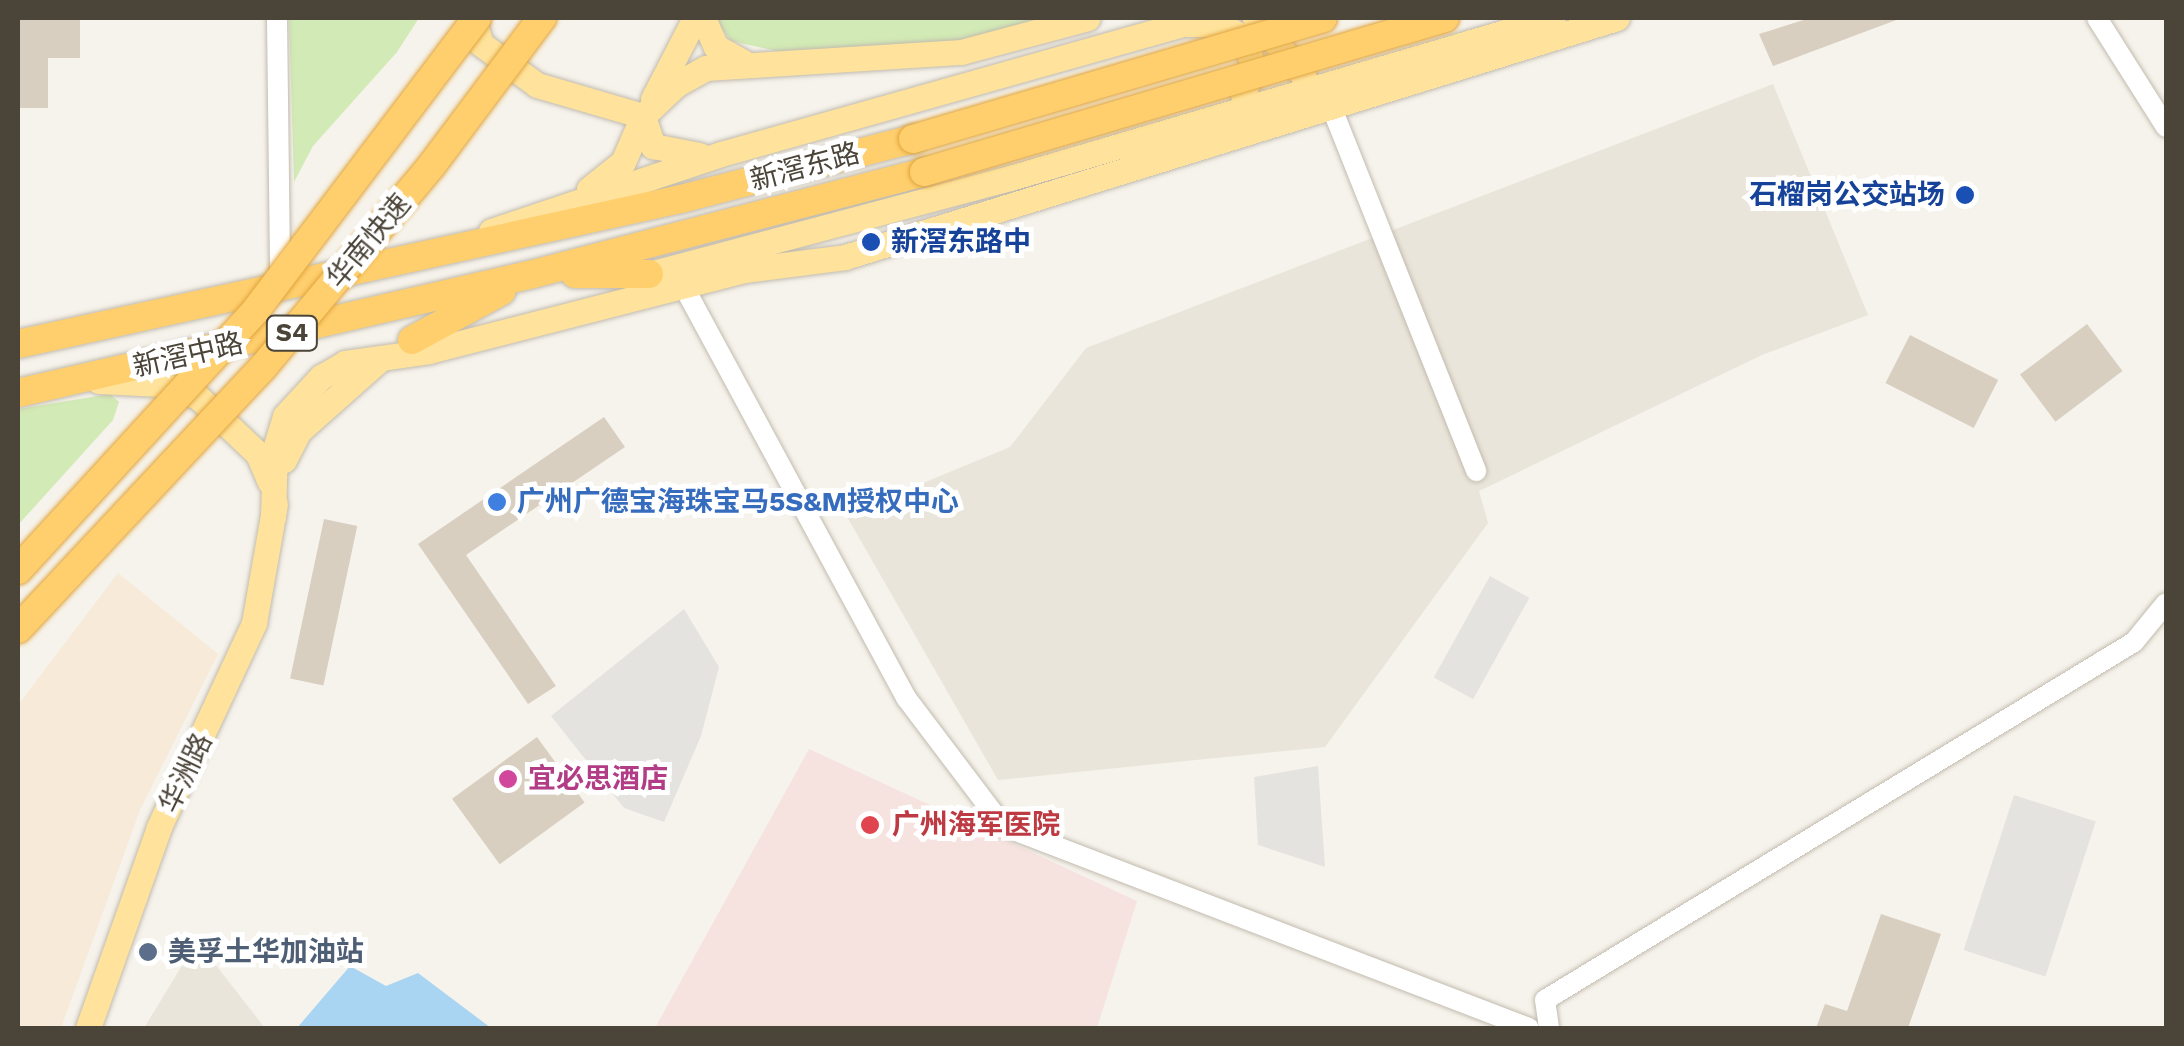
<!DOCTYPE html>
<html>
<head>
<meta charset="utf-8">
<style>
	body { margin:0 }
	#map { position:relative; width:2184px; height:1046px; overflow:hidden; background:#f6f3ec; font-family:"Work Sans","Noto Sans SC",sans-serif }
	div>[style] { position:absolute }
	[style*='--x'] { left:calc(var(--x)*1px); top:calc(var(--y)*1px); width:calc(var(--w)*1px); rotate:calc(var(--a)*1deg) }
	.residential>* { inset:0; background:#eae5da }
	.commercial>* { inset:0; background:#f7ead8 }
	.medical>* { inset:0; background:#f6e3e0 }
	.green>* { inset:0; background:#d2eab5 }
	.parking>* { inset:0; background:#e5e3e0; transform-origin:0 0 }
	.water>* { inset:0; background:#a9d4f2 }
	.building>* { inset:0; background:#d8cfc1; transform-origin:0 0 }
	.roads { filter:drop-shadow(0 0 2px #c2bbae) drop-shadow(0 0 2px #c2bbae) }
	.minor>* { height:20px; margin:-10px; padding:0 10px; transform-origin:10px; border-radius:10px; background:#fff }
	.major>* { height:25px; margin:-12.5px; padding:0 12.5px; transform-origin:12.5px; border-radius:12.5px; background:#ffe39c }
	.highway>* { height:28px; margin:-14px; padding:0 14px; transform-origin:14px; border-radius:14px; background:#ffcf6e }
	.bridges { filter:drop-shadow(0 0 2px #e0a43c) drop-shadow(0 0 2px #e0a43c) }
	.highway-bridge>* { height:28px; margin:-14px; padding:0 14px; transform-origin:14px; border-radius:14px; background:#ffcf6e }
	.dots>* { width:28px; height:28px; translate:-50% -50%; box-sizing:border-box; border:5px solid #fff; border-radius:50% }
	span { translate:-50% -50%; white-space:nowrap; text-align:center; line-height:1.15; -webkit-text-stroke:10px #fff; paint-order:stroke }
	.shield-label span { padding:2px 8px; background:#fff; border:2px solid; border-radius:8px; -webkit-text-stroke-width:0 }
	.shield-label { font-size:25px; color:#4b4439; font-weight:700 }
	.street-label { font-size:28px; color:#4b4439 }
	.transit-label { font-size:28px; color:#164399; font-weight:700 }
	.right { translate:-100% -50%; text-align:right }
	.left { translate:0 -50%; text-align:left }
	.shop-label { font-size:28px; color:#366cbe; font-weight:700 }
	.hotel-label { font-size:28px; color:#b23c85; font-weight:700 }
	.health-label { font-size:28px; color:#be3a42; font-weight:700 }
	.service-label { font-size:28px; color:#4e5e75; font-weight:700 }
	.frame { position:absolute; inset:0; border:20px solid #4b4439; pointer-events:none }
</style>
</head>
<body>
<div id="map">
	<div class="residential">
		<div style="clip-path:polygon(1773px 84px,1868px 315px,1762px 355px,1479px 491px,1488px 523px,1325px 747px,998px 780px,846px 515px,1010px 447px,1086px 348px)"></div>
		<div style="clip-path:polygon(197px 941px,265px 1028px,144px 1028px)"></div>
	</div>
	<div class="commercial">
		<div style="clip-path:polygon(118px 573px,218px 654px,140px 810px,61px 1028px,18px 1028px,18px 705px)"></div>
	</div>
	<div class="medical">
		<div style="clip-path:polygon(809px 749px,1137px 901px,1097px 1028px,655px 1028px)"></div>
	</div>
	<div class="green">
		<div style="clip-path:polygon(289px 18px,419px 18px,397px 52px,313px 146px,294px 182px)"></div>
		<div style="clip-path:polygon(714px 18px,1060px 18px,957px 43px,777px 51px,731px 41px)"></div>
		<div style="clip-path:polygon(110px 394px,119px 402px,113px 420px,18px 525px,18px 409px)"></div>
	</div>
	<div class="parking">
		<div style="left:1490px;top:576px;width:45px;height:116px;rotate:29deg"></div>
		<div style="clip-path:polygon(684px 609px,719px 667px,701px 736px,664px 822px,624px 808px,551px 716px)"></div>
		<div style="clip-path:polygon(1318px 766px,1325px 867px,1258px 845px,1254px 777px)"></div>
		<div style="left:2014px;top:795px;width:86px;height:163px;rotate:18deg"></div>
	</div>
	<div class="water">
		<div style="clip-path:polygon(350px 966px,386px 986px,418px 973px,491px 1028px,297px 1028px)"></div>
	</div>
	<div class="building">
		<div style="clip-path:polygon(18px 18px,80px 18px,80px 58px,48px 58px,48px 108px,18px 108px)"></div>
		<div style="clip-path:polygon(1810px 18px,1898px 18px,1899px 19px,1773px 66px,1759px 34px)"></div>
		<div style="left:2087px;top:324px;width:59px;height:84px;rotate:53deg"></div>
		<div style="left:1910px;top:335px;width:99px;height:54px;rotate:27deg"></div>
		<div style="clip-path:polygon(604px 417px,625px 447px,466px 555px,556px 686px,528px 704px,418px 544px)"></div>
		<div style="left:324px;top:519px;width:34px;height:163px;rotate:12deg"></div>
		<div style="left:537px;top:737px;width:81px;height:105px;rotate:54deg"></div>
		<div style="clip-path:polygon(1881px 914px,1941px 934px,1908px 1028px,1816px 1028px,1825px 1004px,1847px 1011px)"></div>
	</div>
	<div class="roads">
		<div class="minor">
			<div style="--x:277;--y:18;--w:261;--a:89.3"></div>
			<div style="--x:2097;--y:18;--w:129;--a:57.7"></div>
			<div style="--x:1331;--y:106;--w:393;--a:68.3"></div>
			<div style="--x:684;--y:287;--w:468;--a:61.6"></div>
			<div style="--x:907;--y:699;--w:159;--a:52.9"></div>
			<div style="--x:1003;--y:826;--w:563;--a:21.01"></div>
			<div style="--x:1549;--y:1028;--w:28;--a:-98"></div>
			<div style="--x:1545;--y:1000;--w:689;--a:-31.29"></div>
			<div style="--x:2134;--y:642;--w:50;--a:-50.6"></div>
		</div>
		<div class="major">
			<div style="--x:473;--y:18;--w:27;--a:73"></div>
			<div style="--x:481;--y:44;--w:69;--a:36.2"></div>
			<div style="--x:537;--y:85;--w:110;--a:16.3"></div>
			<div style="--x:703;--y:18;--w:32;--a:66"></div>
			<div style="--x:716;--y:47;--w:31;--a:29"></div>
			<div style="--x:1255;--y:18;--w:75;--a:49.9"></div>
			<div style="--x:1188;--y:24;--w:30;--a:0"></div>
			<div style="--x:1218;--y:24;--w:30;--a:27"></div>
			<div style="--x:1245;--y:38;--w:31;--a:75"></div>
			<div style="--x:1253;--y:68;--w:28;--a:111"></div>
			<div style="--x:653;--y:99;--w:91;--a:-62.6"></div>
			<div style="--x:643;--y:116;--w:32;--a:72"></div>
			<div style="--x:653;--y:146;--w:47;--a:11.1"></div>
			<div style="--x:589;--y:189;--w:43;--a:-38.5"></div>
			<div style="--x:623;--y:162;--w:50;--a:-66.5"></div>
			<div style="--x:643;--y:116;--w:47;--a:-43.3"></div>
			<div style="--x:677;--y:84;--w:33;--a:-29"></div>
			<div style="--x:706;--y:68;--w:256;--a:-3.6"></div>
			<div style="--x:961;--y:52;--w:131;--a:-15"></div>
			<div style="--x:491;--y:231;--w:243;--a:-18.5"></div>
			<div style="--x:721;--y:154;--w:502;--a:-15.73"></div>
			<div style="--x:649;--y:274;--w:374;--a:-14.9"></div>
			<div style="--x:1010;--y:178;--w:566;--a:-16.42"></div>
			<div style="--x:99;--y:381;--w:62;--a:2.8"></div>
			<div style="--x:161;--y:384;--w:39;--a:19"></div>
			<div style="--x:198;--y:397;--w:83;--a:43.5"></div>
			<div style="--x:258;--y:454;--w:30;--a:67"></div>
			<div style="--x:284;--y:460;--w:33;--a:-63"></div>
			<div style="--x:299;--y:431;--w:107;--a:-41.6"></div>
			<div style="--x:273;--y:517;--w:68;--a:-88.3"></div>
			<div style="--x:275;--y:449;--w:34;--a:-73"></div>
			<div style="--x:285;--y:416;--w:53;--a:-47.3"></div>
			<div style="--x:321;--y:377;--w:28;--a:-30"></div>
			<div style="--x:345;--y:363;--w:85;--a:-8.1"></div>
			<div style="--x:429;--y:351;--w:325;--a:-14.4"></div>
			<div style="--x:744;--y:270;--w:102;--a:-7.3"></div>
			<div style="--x:845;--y:257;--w:808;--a:-17.2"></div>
			<div style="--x:88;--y:1028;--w:213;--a:-70.5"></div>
			<div style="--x:159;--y:827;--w:225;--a:-65"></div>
			<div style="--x:254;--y:623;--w:121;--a:-80"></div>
		</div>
		<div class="highway">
			<div style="--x:575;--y:274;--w:74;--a:0"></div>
			<div style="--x:412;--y:340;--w:102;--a:-28.6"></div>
			<div style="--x:18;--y:344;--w:679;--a:-12.34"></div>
			<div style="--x:681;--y:199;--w:240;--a:-14.5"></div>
			<div style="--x:18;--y:393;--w:529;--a:-13.01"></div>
			<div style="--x:533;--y:274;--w:404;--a:-14.6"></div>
		</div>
	</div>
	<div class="bridges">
		<div class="highway-bridge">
			<div style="--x:913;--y:139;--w:427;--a:-16.4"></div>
			<div style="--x:924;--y:172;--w:543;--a:-16.47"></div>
			<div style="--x:18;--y:570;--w:352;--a:-47.5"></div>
			<div style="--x:256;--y:310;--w:366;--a:-52.9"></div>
			<div style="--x:18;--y:629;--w:360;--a:-46.9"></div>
			<div style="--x:264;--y:366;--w:262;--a:-50.1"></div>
			<div style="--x:432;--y:165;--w:184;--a:-53.2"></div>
		</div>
	</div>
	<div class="dots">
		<div style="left:1965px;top:195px;background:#1a4fb4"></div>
		<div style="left:871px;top:242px;background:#1a4fb4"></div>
		<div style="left:497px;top:502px;background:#3f7fe0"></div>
		<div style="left:508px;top:779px;background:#d1479c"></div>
		<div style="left:870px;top:825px;background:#e0444e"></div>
		<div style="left:148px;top:952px;background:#5c6f8a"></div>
	</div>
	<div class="shield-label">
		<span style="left:292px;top:333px">S4</span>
	</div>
	<div class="street-label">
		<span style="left:805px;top:167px;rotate:-15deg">新滘东路</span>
		<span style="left:369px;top:241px;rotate:-50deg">华南快速</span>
		<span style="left:188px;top:355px;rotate:-13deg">新滘中路</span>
		<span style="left:186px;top:773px;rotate:-64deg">华洲路</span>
	</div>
	<div class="transit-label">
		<span class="right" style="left:1945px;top:195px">石榴岗公交站场</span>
		<span class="left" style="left:891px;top:242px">新滘东路中</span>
	</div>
	<div class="shop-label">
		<span class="left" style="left:517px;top:502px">广州广德宝海珠宝马5S&amp;M授权中心</span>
	</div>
	<div class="hotel-label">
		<span class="left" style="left:528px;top:779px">宜必思酒店</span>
	</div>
	<div class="health-label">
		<span class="left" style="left:892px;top:825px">广州海军医院</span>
	</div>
	<div class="service-label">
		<span class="left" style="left:168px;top:952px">美孚土华加油站</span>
	</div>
	<div class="frame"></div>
</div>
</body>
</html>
